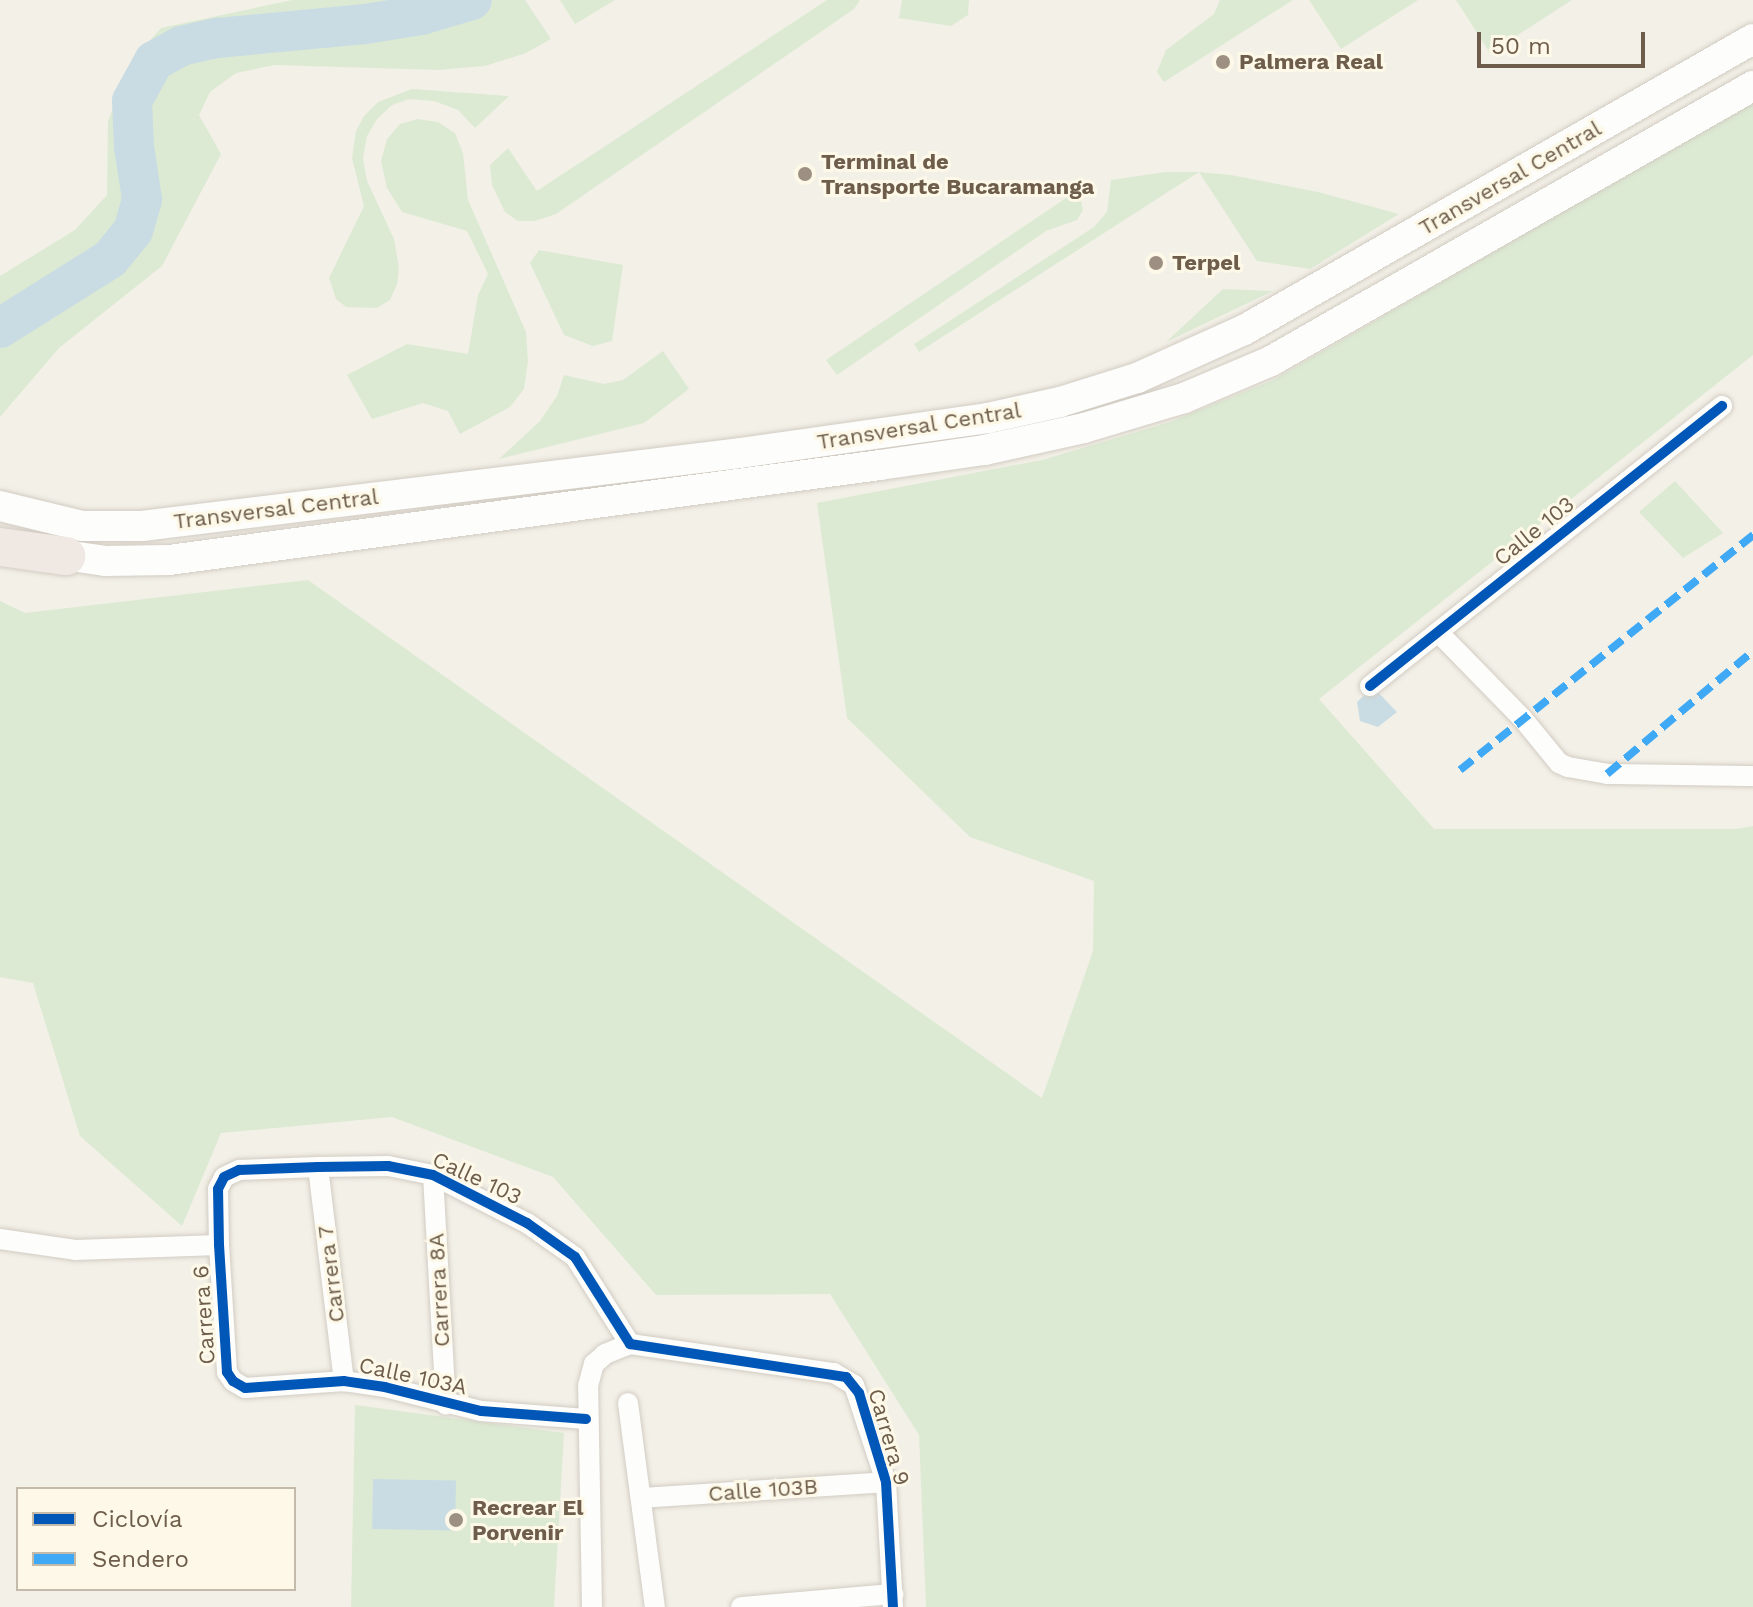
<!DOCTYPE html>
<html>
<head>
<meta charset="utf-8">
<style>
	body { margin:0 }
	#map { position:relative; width:1753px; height:1607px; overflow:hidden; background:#f3f0e7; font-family:"Work Sans",sans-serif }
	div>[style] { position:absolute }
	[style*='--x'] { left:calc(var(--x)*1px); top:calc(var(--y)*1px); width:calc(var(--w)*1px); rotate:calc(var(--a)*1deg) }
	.green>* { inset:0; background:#dcead3 }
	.water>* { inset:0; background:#cadce3; transform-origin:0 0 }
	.river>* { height:40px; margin:-20px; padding:0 20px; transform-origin:20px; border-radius:20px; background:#cadce3 }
	.roads { filter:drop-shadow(0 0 2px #d2ccc3) drop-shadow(0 0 2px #d2ccc3) }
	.street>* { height:20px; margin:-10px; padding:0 10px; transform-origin:10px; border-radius:10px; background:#fdfdfb }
	.secondary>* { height:30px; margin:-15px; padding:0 15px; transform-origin:15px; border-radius:15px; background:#fdfdfb }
	.highway>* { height:38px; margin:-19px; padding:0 19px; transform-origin:19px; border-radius:19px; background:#efe8e3 }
	.quiet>* { height:8px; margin-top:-4px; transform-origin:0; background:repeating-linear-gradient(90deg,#3fa9f5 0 16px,transparent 0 24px) }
	.cycleway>* { height:10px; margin:-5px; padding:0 5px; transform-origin:5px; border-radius:5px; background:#0057b8 }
	.dots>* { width:22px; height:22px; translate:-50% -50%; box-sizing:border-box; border:4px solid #fdf8e7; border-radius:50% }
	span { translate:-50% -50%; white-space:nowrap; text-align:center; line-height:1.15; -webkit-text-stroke:6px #fdf8e7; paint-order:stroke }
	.poi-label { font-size:22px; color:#6e5d4b; font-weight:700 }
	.left { translate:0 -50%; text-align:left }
	.street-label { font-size:22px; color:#6e5d4b }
	.legend { position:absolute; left:16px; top:1487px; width:280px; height:104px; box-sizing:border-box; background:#fdf8e7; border:2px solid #c4baa9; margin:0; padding:10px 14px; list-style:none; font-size:24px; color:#6e5d4b }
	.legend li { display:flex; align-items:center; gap:16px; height:40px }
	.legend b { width:40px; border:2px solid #c4baa9 }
	.scale { position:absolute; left:1477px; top:32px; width:168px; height:36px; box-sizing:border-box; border:4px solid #6e5d4b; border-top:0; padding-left:10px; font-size:24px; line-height:28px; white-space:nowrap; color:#6e5d4b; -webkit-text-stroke:6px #fdf8e7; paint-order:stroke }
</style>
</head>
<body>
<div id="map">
	<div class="green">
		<div style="clip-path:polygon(292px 0,525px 0,551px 39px,526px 53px,485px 66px,438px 70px,275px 65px,236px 73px,210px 92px,199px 115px,221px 154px,162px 266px,59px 348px,0 417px,0 276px,75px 230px,107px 195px,108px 121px,132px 61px,161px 28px)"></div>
		<div style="clip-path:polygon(560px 0,615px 0,575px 24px)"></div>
		<div style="clip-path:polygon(827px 0,860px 0,854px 9px,556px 214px,535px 221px,518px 221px,505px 212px,492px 185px,490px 165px,508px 148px,537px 191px)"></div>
		<div style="clip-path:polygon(902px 0,969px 0,968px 15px,951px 26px,899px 18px)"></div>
		<div style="clip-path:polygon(1220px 0,1293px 0,1164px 82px,1157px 72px,1166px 50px,1214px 14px)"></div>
		<div style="clip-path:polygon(1309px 0,1418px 0,1341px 49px)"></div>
		<div style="clip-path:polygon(1456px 0,1572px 0,1490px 53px)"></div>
		<div style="clip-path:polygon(412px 89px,509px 96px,475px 128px,458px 110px,434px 101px,409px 99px,392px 105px,377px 119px,367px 136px,363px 158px,367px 181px,394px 239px,399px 268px,397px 284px,390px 300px,377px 308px,346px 307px,336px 299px,329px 278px,364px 206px,352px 158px,356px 131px,364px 116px,378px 102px)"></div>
		<div style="clip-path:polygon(1753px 101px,1753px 355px,1319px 699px,1434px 829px,1736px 829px,1753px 826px,1753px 1607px,926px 1607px,919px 1435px,830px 1294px,656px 1295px,553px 1177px,392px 1117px,221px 1133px,182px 1226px,80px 1136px,33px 983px,0 977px,0 601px,25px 613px,308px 580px,1042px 1098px,1093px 951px,1094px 881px,970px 837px,847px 718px,817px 503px,1042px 460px,1170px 422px,1273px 380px)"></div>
		<div style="clip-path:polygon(418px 119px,438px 122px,455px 133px,463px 153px,468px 200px,526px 332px,528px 361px,524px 389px,510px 407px,460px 434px,448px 411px,423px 403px,372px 419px,347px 375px,407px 344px,468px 354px,478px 295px,488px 274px,467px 231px,402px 212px,387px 188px,381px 161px,387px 139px,400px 124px)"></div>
		<div style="clip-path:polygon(1166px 172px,1199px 172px,1231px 175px,1318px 192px,1399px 214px,1310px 269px,1257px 261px,1199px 172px,919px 352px,914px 344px,1094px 227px,1107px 212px,1111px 180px)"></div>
		<div style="clip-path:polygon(1072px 194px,1080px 197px,1083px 210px,1077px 220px,1046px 231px,837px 375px,826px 360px)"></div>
		<div style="clip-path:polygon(539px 250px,623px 265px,612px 341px,593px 346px,564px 335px,530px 263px)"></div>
		<div style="clip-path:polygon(1223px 289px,1273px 291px,1166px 342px)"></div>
		<div style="clip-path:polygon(663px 351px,689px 389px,644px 423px,499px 459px,540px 421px,557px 396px,564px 375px,604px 384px,623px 380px)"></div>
		<div style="clip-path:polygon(1675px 481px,1723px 533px,1683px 558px,1639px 512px)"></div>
		<div style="clip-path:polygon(355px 1405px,564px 1433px,554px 1607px,351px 1607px)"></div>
	</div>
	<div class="water">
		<div style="clip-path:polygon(1373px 687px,1397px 712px,1378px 727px,1360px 721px,1357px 702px)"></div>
		<div style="left:373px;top:1479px;width:83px;height:50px;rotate:1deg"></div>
	</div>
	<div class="river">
		<div style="--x:0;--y:328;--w:130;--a:-32.1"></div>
		<div style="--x:110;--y:259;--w:36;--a:-51"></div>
		<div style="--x:133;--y:231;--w:33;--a:-74"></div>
		<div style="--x:142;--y:199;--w:53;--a:-98.7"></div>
		<div style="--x:134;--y:147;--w:46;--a:-92.5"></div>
		<div style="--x:132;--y:101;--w:46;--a:-61.2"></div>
		<div style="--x:154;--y:61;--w:31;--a:-29"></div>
		<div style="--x:181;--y:46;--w:37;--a:-13"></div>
		<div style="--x:217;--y:38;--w:149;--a:-5.4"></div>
		<div style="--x:365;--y:24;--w:57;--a:-9.1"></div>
		<div style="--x:421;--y:15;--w:53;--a:-16.4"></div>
	</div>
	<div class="roads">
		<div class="street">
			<div style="--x:1438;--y:632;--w:122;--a:45.7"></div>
			<div style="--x:1523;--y:719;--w:57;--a:50.7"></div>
			<div style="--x:1559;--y:763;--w:10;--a:24"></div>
			<div style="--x:1568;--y:767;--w:40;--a:10"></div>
			<div style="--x:1607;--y:774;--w:146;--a:0.8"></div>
			<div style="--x:1370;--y:686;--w:450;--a:-38.5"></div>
			<div style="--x:318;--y:1167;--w:216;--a:83.1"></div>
			<div style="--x:433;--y:1175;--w:230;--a:86.8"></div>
			<div style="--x:0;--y:1239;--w:76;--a:8.3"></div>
			<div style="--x:75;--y:1250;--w:144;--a:-2"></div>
			<div style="--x:630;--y:1344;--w:206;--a:8.1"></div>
			<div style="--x:834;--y:1373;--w:23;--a:31"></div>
			<div style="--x:854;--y:1385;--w:102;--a:71.7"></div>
			<div style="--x:886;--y:1482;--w:125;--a:86.8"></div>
			<div style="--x:628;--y:1403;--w:206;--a:82.5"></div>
			<div style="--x:586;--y:1419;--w:105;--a:-175.6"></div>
			<div style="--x:481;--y:1411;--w:99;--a:-166"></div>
			<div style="--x:385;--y:1387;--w:41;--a:-171.7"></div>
			<div style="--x:344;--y:1381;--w:99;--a:176"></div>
			<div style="--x:245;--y:1388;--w:14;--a:-150"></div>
			<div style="--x:233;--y:1381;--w:11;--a:-124"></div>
			<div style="--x:227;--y:1372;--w:127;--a:-93.6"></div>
			<div style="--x:219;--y:1245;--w:56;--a:-91"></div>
			<div style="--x:218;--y:1189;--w:13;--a:-63"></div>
			<div style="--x:224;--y:1177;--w:17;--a:-25"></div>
			<div style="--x:239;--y:1170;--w:79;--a:-2.2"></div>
			<div style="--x:318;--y:1167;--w:70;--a:-0.8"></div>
			<div style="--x:388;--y:1166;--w:46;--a:11.3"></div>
			<div style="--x:433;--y:1175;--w:106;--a:27.1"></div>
			<div style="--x:527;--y:1223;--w:59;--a:35.3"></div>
			<div style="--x:575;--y:1257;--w:103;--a:57.7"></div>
			<div style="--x:641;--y:1498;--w:246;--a:-3.7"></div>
			<div style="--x:592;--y:1607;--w:221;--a:-91"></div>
			<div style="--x:588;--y:1386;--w:23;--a:-75"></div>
			<div style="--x:594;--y:1364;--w:15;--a:-42"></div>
			<div style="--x:605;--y:1354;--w:27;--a:-22"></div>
			<div style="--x:741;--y:1607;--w:153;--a:-4.9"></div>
		</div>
		<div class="secondary">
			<div style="--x:0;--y:506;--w:84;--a:13.7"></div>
			<div style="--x:82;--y:526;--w:60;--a:0"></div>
			<div style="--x:142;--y:526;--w:602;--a:-6.96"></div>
			<div style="--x:740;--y:453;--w:250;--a:-8"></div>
			<div style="--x:988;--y:418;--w:74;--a:-12.5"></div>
			<div style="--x:1060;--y:402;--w:81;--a:-17.3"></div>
			<div style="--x:1137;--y:378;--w:117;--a:-24.2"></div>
			<div style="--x:1244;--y:330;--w:586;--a:-29.76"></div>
			<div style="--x:44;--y:552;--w:63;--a:8.3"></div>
			<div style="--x:106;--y:561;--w:63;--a:-0.9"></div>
			<div style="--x:169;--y:560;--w:717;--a:-7.61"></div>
			<div style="--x:880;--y:465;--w:105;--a:-8.2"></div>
			<div style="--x:984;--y:450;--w:102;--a:-12.4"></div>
			<div style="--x:1084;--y:428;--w:104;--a:-16.7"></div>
			<div style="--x:1184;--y:398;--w:95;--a:-23"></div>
			<div style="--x:1271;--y:361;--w:555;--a:-29.71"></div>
		</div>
		<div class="highway">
			<div style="--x:0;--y:547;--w:67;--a:7.8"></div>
		</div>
	</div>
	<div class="quiet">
		<div style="--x:1460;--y:770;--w:376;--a:-38.7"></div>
		<div style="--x:1607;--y:774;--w:191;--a:-40.1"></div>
	</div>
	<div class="cycleway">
		<div style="--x:1370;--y:686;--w:450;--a:-38.5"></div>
		<div style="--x:586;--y:1419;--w:105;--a:-175.6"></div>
		<div style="--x:481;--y:1411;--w:99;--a:-166"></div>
		<div style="--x:385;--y:1387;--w:41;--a:-171.7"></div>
		<div style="--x:344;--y:1381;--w:99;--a:176"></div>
		<div style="--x:245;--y:1388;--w:14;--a:-150"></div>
		<div style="--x:233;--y:1381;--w:11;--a:-124"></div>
		<div style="--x:227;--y:1372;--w:127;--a:-93.6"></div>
		<div style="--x:219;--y:1245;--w:56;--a:-91"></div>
		<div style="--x:218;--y:1189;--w:13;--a:-63"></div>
		<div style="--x:224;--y:1177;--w:17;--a:-25"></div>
		<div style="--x:239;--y:1170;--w:79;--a:-2.2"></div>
		<div style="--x:318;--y:1167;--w:70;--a:-0.8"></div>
		<div style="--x:388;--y:1166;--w:46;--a:11.3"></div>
		<div style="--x:433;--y:1175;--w:106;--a:27.1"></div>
		<div style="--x:527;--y:1223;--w:59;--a:35.3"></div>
		<div style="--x:575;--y:1257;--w:103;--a:57.7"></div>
		<div style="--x:630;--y:1344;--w:219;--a:8.7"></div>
		<div style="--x:846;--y:1377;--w:21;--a:51"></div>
		<div style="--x:859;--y:1393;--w:93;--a:73.1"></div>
		<div style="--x:886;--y:1482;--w:125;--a:86.8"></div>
	</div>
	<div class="dots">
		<div style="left:1223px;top:62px;background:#9d9082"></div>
		<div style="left:805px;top:174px;background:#9d9082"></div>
		<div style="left:1156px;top:263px;background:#9d9082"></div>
		<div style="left:456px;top:1520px;background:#9d9082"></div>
	</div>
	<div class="poi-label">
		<span class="left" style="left:1239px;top:62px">Palmera Real</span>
		<span class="left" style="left:821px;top:174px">Terminal de<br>Transporte Bucaramanga</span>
		<span class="left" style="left:1172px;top:263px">Terpel</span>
		<span class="left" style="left:472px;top:1520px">Recrear El<br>Porvenir</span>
	</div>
	<div class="street-label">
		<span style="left:1510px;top:178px;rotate:-30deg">Transversal Central</span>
		<span style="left:919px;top:426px;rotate:-9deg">Transversal Central</span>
		<span style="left:276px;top:509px;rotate:-7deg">Transversal Central</span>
		<span style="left:1534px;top:531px;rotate:-39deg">Calle 103</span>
		<span style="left:477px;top:1178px;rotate:25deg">Calle 103</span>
		<span style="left:331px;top:1274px;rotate:-97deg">Carrera 7</span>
		<span style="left:439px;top:1290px;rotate:-93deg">Carrera 8A</span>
		<span style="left:204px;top:1315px;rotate:-94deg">Carrera 6</span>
		<span style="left:413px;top:1376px;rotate:12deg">Calle 103A</span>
		<span style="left:889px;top:1437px;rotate:74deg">Carrera 9</span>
		<span style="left:763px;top:1490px;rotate:-4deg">Calle 103B</span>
	</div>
	<ul class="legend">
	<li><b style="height:10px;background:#0057b8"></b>Ciclovía</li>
	<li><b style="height:10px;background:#3fa9f5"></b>Sendero</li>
	</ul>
	<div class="scale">50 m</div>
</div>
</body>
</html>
